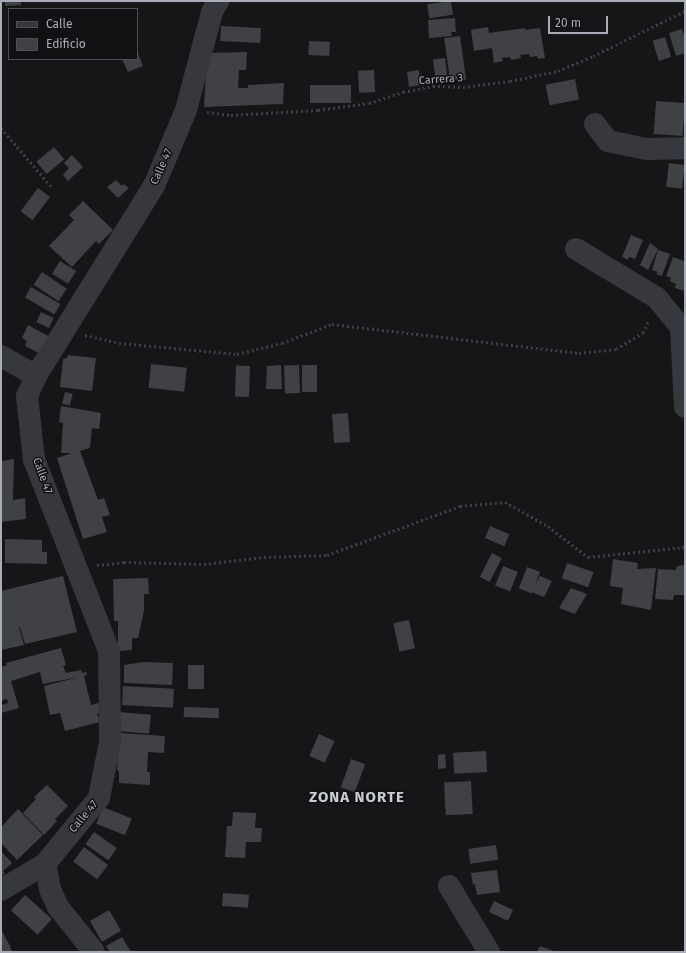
<!DOCTYPE html>
<html>
<head>
<meta charset="utf-8">
<style>
	body { margin:0 }
	#map { position:relative; width:686px; height:953px; overflow:hidden; background:#161618; font-family:"Fira Sans",sans-serif }
	div>[style] { position:absolute }
	[style*='--x'] { left:calc(var(--x)*1px); top:calc(var(--y)*1px); width:calc(var(--w)*1px); rotate:calc(var(--a)*1deg) }
	.building>* { inset:0; background:#404145; transform-origin:0 0 }
	.path>* { height:2.5px; margin-top:-1.25px; transform-origin:0; background:repeating-linear-gradient(90deg,#3d3f44 0 2px,transparent 0 5px) }
	.minor>* { height:22px; margin:-11px; padding:0 11px; transform-origin:11px; border-radius:11px; background:#37383d }
	span { translate:-50% -50%; white-space:nowrap; text-align:center; line-height:1.15; -webkit-text-stroke:3px #111113; paint-order:stroke }
	.street-label { font-size:11px; color:#a8adb8 }
	.district-label { font-size:15px; color:#c9ccd4; font-weight:700; letter-spacing:1px }
	.frame { position:absolute; inset:0; border:2px solid #a8adb8; pointer-events:none }
	.legend { position:absolute; left:8px; top:8px; width:130px; height:52px; box-sizing:border-box; background:#111113; border:1px solid #4d4f55; margin:0; padding:5px 7px; list-style:none; font-size:12px; color:#a8adb8 }
	.legend li { display:flex; align-items:center; gap:8px; height:20px }
	.legend b { width:20px; border:1px solid #4d4f55 }
	.scale { position:absolute; left:548px; top:16px; width:60px; height:18px; box-sizing:border-box; border:2px solid #a8adb8; border-top:0; padding-left:5px; font-size:12px; line-height:14px; white-space:nowrap; color:#a8adb8; -webkit-text-stroke:3px #111113; paint-order:stroke }
</style>
</head>
<body>
<div id="map">
	<div class="building">
		<div style="clip-path:polygon(5px 1px,21px 1px,21px 5px,5px 6px)"></div>
		<div style="left:451px;top:1px;width:14px;height:24px;rotate:82deg"></div>
		<div style="clip-path:polygon(455px 18px,456px 32px,451px 32px,452px 36px,429px 38px,428px 20px)"></div>
		<div style="left:221px;top:26px;width:40px;height:15px;rotate:3deg"></div>
		<div style="clip-path:polygon(488px 27px,489px 33px,525px 28px,525px 30px,540px 28px,545px 58px,538px 59px,537px 56px,530px 57px,529px 54px,520px 55px,521px 58px,511px 60px,510px 57px,502px 58px,503px 61px,494px 63px,492px 48px,474px 51px,471px 30px)"></div>
		<div style="clip-path:polygon(682px 29px,685px 39px,685px 53px,676px 56px,669px 33px)"></div>
		<div style="left:460px;top:36px;width:44px;height:16px;rotate:82deg"></div>
		<div style="left:665px;top:37px;width:21px;height:13px;rotate:73deg"></div>
		<div style="left:309px;top:41px;width:21px;height:14px;rotate:3deg"></div>
		<div style="clip-path:polygon(137px 51px,143px 66px,128px 72px,122px 59px,137px 59px)"></div>
		<div style="clip-path:polygon(247px 52px,246px 70px,239px 70px,238px 88px,248px 88px,248px 85px,284px 83px,283px 104px,204px 107px,207px 53px)"></div>
		<div style="left:445px;top:58px;width:24px;height:12px;rotate:83deg"></div>
		<div style="left:374px;top:70px;width:22px;height:16px;rotate:87deg"></div>
		<div style="clip-path:polygon(419px 70px,420px 85px,409px 87px,407px 72px)"></div>
		<div style="left:575px;top:79px;width:21px;height:30px;rotate:79deg"></div>
		<div style="left:310px;top:85px;width:41px;height:18px"></div>
		<div style="left:656px;top:101px;width:29px;height:33px;rotate:4deg"></div>
		<div style="left:54px;top:147px;width:16px;height:23px;rotate:50deg"></div>
		<div style="clip-path:polygon(72px 155px,83px 167px,68px 181px,63px 175px,69px 168px,64px 163px)"></div>
		<div style="left:669px;top:163px;width:16px;height:24px;rotate:7deg"></div>
		<div style="clip-path:polygon(116px 180px,122px 186px,123px 184px,129px 188px,118px 198px,107px 187px)"></div>
		<div style="left:38px;top:188px;width:15px;height:29px;rotate:37deg"></div>
		<div style="clip-path:polygon(83px 201px,113px 230px,99px 244px,96px 241px,72px 267px,49px 246px,74px 220px,69px 215px)"></div>
		<div style="clip-path:polygon(631px 235px,643px 240px,635px 259px,629px 257px,628px 260px,622px 257px)"></div>
		<div style="clip-path:polygon(650px 243px,658px 249px,648px 270px,640px 265px)"></div>
		<div style="clip-path:polygon(658px 250px,670px 254px,662px 276px,656px 274px,658px 272px,652px 270px)"></div>
		<div style="clip-path:polygon(673px 257px,684px 261px,685px 291px,675px 288px,676px 284px,670px 281px,671px 278px,666px 276px)"></div>
		<div style="left:60px;top:261px;width:19px;height:15px;rotate:32deg"></div>
		<div style="left:42px;top:272px;width:30px;height:15px;rotate:34deg"></div>
		<div style="left:31px;top:287px;width:34px;height:12px;rotate:30deg"></div>
		<div style="left:41px;top:312px;width:14px;height:11px;rotate:25deg"></div>
		<div style="clip-path:polygon(28px 325px,50px 337px,41px 354px,25px 346px,27px 341px,22px 338px)"></div>
		<div style="clip-path:polygon(68px 355px,96px 358px,92px 391px,60px 387px,63px 359px,67px 358px)"></div>
		<div style="left:151px;top:364px;width:36px;height:24px;rotate:6deg"></div>
		<div style="clip-path:polygon(281px 365px,282px 389px,266px 389px,267px 366px)"></div>
		<div style="left:299px;top:365px;width:28px;height:15px;rotate:88deg"></div>
		<div style="left:302px;top:365px;width:15px;height:27px"></div>
		<div style="left:250px;top:366px;width:31px;height:14px;rotate:92deg"></div>
		<div style="left:65px;top:392px;width:8px;height:12px;rotate:14deg"></div>
		<div style="clip-path:polygon(61px 406px,101px 413px,99px 429px,92px 428px,90px 448px,80px 451px,98px 500px,104px 498px,110px 515px,102px 517px,107px 532px,83px 539px,57px 458px,72px 453px,61px 453px,63px 423px,59px 422px)"></div>
		<div style="left:348px;top:413px;width:29px;height:16px;rotate:86deg"></div>
		<div style="clip-path:polygon(14px 459px,13px 500px,25px 498px,26px 519px,1px 522px,1px 461px)"></div>
		<div style="left:490px;top:526px;width:21px;height:13px;rotate:23deg"></div>
		<div style="clip-path:polygon(5px 539px,42px 540px,42px 552px,47px 552px,47px 564px,5px 563px)"></div>
		<div style="left:492px;top:553px;width:11px;height:27px;rotate:27deg"></div>
		<div style="clip-path:polygon(613px 559px,638px 563px,637px 569px,656px 568px,651px 610px,621px 604px,623px 588px,610px 586px)"></div>
		<div style="left:567px;top:563px;width:28px;height:16px;rotate:19deg"></div>
		<div style="clip-path:polygon(685px 565px,685px 595px,674px 595px,673px 600px,655px 599px,658px 569px,676px 570px,677px 566px)"></div>
		<div style="left:503px;top:566px;width:16px;height:21px;rotate:22deg"></div>
		<div style="left:527px;top:567px;width:14px;height:23px;rotate:21deg"></div>
		<div style="clip-path:polygon(63px 576px,77px 632px,25px 644px,20px 627px,19px 627px,24px 645px,1px 650px,1px 591px)"></div>
		<div style="clip-path:polygon(540px 576px,552px 581px,544px 597px,531px 592px)"></div>
		<div style="clip-path:polygon(148px 578px,149px 594px,144px 594px,144px 611px,138px 638px,132px 638px,132px 650px,118px 651px,118px 621px,114px 621px,113px 579px)"></div>
		<div style="clip-path:polygon(571px 588px,587px 594px,575px 614px,559px 608px)"></div>
		<div style="left:409px;top:620px;width:29px;height:16px;rotate:78deg"></div>
		<div style="clip-path:polygon(61px 648px,66px 665px,63px 666px,66px 673px,81px 670px,82px 673px,86px 672px,87px 675px,84px 676px,91px 705px,98px 703px,100px 713px,97px 714px,100px 722px,65px 731px,60px 713px,50px 715px,44px 686px,79px 677px,43px 684px,40px 672px,11px 681px,19px 708px,1px 713px,1px 705px,8px 703px,7px 699px,1px 701px,1px 667px,7px 665px,6px 663px)"></div>
		<div style="clip-path:polygon(144px 662px,173px 663px,172px 685px,124px 683px,124px 665px)"></div>
		<div style="left:188px;top:665px;width:16px;height:24px"></div>
		<div style="left:123px;top:686px;width:51px;height:19px;rotate:3deg"></div>
		<div style="left:184px;top:707px;width:35px;height:10px;rotate:2deg"></div>
		<div style="left:119px;top:712px;width:32px;height:19px;rotate:5deg"></div>
		<div style="clip-path:polygon(119px 733px,165px 736px,164px 753px,148px 752px,147px 772px,150px 772px,150px 785px,119px 783px,119px 771px,117px 770px)"></div>
		<div style="left:319px;top:734px;width:17px;height:24px;rotate:24deg"></div>
		<div style="left:486px;top:751px;width:21px;height:33px;rotate:87deg"></div>
		<div style="clip-path:polygon(445px 754px,446px 768px,438px 769px,438px 755px)"></div>
		<div style="left:351px;top:759px;width:15px;height:30px;rotate:20deg"></div>
		<div style="left:471px;top:781px;width:33px;height:27px;rotate:87deg"></div>
		<div style="clip-path:polygon(47px 785px,68px 806px,55px 819px,57px 821px,44px 835px,23px 813px,36px 799px,34px 797px)"></div>
		<div style="left:103px;top:807px;width:31px;height:18px;rotate:22deg"></div>
		<div style="clip-path:polygon(18px 809px,43px 835px,17px 860px,1px 843px,1px 827px)"></div>
		<div style="clip-path:polygon(233px 812px,256px 813px,255px 828px,262px 828px,261px 842px,246px 842px,245px 858px,225px 857px,227px 826px,232px 826px)"></div>
		<div style="left:94px;top:832px;width:28px;height:15px;rotate:35deg"></div>
		<div style="left:496px;top:845px;width:15px;height:28px;rotate:82deg"></div>
		<div style="left:84px;top:847px;width:30px;height:18px;rotate:37deg"></div>
		<div style="clip-path:polygon(1px 851px,12px 863px,3px 871px,5px 873px,1px 877px)"></div>
		<div style="clip-path:polygon(497px 870px,500px 892px,477px 895px,475px 884px,473px 885px,471px 873px)"></div>
		<div style="left:223px;top:893px;width:26px;height:13px;rotate:4deg"></div>
		<div style="left:25px;top:895px;width:36px;height:21px;rotate:42deg"></div>
		<div style="left:494px;top:901px;width:21px;height:12px;rotate:25deg"></div>
		<div style="left:109px;top:910px;width:24px;height:22px;rotate:60deg"></div>
		<div style="clip-path:polygon(1px 929px,10px 946px,12px 952px,1px 952px)"></div>
		<div style="clip-path:polygon(122px 937px,131px 952px,110px 952px,106px 946px)"></div>
		<div style="clip-path:polygon(540px 946px,557px 952px,537px 952px)"></div>
	</div>
	<div class="path">
		<div style="--x:207;--y:112;--w:24;--a:7"></div>
		<div style="--x:231;--y:115;--w:87;--a:-3.3"></div>
		<div style="--x:318;--y:110;--w:51;--a:-7.8"></div>
		<div style="--x:369;--y:103;--w:36;--a:-18"></div>
		<div style="--x:403;--y:92;--w:31;--a:-11"></div>
		<div style="--x:433;--y:86;--w:30;--a:2"></div>
		<div style="--x:463;--y:87;--w:47;--a:-7.3"></div>
		<div style="--x:510;--y:81;--w:49;--a:-11.8"></div>
		<div style="--x:558;--y:71;--w:38;--a:-23"></div>
		<div style="--x:593;--y:56;--w:102;--a:-26.1"></div>
		<div style="--x:1;--y:128;--w:77;--a:49.2"></div>
		<div style="--x:85;--y:335;--w:35;--a:13"></div>
		<div style="--x:119;--y:343;--w:119;--a:5.3"></div>
		<div style="--x:237;--y:354;--w:46;--a:-13.7"></div>
		<div style="--x:282;--y:343;--w:53;--a:-20.8"></div>
		<div style="--x:332;--y:324;--w:249;--a:6.7"></div>
		<div style="--x:579;--y:353;--w:37;--a:-6"></div>
		<div style="--x:616;--y:349;--w:31;--a:-31"></div>
		<div style="--x:643;--y:333;--w:13;--a:-67"></div>
		<div style="--x:97;--y:565;--w:27;--a:-6"></div>
		<div style="--x:124;--y:562;--w:80;--a:1.4"></div>
		<div style="--x:204;--y:564;--w:60;--a:-6.7"></div>
		<div style="--x:264;--y:557;--w:63;--a:-1.8"></div>
		<div style="--x:327;--y:555;--w:142;--a:-20.2"></div>
		<div style="--x:460;--y:506;--w:45;--a:-5.1"></div>
		<div style="--x:505;--y:502;--w:49;--a:29.2"></div>
		<div style="--x:548;--y:526;--w:51;--a:37.8"></div>
		<div style="--x:588;--y:557;--w:98;--a:-5.9"></div>
	</div>
	<div class="minor">
		<div style="--x:595;--y:124;--w:21;--a:53"></div>
		<div style="--x:608;--y:141;--w:39;--a:12"></div>
		<div style="--x:646;--y:149;--w:39;--a:-1"></div>
		<div style="--x:576;--y:249;--w:95;--a:31.2"></div>
		<div style="--x:657;--y:298;--w:38;--a:51"></div>
		<div style="--x:681;--y:328;--w:79;--a:87.1"></div>
		<div style="--x:1;--y:356;--w:40;--a:29.7"></div>
		<div style="--x:449;--y:886;--w:77;--a:58.8"></div>
		<div style="--x:1;--y:890;--w:51;--a:-30.6"></div>
		<div style="--x:94;--y:952;--w:58;--a:-128.7"></div>
		<div style="--x:58;--y:907;--w:20;--a:-114"></div>
		<div style="--x:50;--y:889;--w:25;--a:-101"></div>
		<div style="--x:45;--y:864;--w:85;--a:-50.7"></div>
		<div style="--x:99;--y:798;--w:57;--a:-78.9"></div>
		<div style="--x:110;--y:742;--w:91;--a:-90.6"></div>
		<div style="--x:109;--y:651;--w:205;--a:-111.4"></div>
		<div style="--x:34;--y:460;--w:64;--a:-96.2"></div>
		<div style="--x:27;--y:396;--w:22;--a:-66"></div>
		<div style="--x:36;--y:376;--w:224;--a:-58.2"></div>
		<div style="--x:154;--y:186;--w:82;--a:-67.2"></div>
		<div style="--x:186;--y:110;--w:101;--a:-75.1"></div>
		<div style="--x:212;--y:12;--w:13;--a:-61"></div>
	</div>
	<div class="street-label">
		<span style="left:441px;top:80px;rotate:-4deg">Carrera 3</span>
		<span style="left:162px;top:167px;rotate:-66deg">Calle 47</span>
		<span style="left:42px;top:476px;rotate:70deg">Calle 47</span>
		<span style="left:84px;top:817px;rotate:-50deg">Calle 47</span>
	</div>
	<div class="district-label">
		<span style="left:357px;top:798px">ZONA NORTE</span>
	</div>
	<div class="frame"></div>
	<ul class="legend">
	<li><b style="height:5px;background:#37383d"></b>Calle</li>
	<li><b style="height:11px;background:#404145"></b>Edificio</li>
	</ul>
	<div class="scale">20 m</div>
</div>
</body>
</html>
